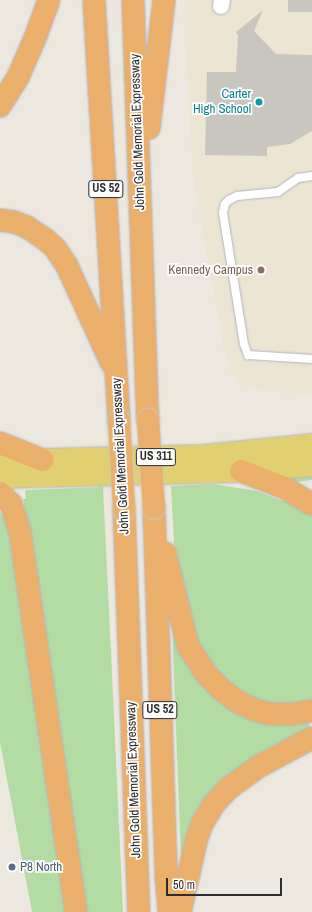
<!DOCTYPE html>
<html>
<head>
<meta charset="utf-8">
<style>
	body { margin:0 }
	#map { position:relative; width:312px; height:912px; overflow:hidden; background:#ece8e0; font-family:"Archivo Narrow",sans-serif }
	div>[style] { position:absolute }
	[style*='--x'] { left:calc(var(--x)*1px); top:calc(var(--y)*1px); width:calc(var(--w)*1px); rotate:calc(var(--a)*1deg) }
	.education>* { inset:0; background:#ebe5d2 }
	.green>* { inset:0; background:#b2dca4 }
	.building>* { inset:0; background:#c8c6be; transform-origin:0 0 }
	.roads { filter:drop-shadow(0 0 1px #b4b5be) drop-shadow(0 0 1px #b4b5be) }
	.service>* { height:8px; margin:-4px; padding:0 4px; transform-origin:4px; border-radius:4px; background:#fff }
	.minor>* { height:16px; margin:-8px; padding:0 8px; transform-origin:8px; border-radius:8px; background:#fff }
	.primary>* { height:22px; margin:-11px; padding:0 11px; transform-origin:11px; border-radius:11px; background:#e0d071 }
	.motorway>* { height:22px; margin:-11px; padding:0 11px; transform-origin:11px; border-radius:11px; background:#ebaf6c }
	.bridges { filter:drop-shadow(0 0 1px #c8c8c8) drop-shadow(0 0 1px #c8c8c8) }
	.motorway-bridge>* { height:22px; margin:-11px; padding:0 11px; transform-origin:11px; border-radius:11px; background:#ebaf6c }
	.dots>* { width:11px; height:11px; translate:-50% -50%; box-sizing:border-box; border:2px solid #fff; border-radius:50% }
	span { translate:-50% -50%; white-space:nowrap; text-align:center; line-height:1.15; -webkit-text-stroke:3.5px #fff; paint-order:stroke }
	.shield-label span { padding:1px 3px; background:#fff; border:1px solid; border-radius:3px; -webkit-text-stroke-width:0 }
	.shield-label { font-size:12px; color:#2c2c2c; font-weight:700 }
	.culture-label { font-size:13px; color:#0d838f }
	.right { translate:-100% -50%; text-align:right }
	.street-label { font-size:13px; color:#2c2c2c }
	.education-label { font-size:13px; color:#785e54 }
	.service-label { font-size:13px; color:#4e5e75 }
	.left { translate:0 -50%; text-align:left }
	.scale { position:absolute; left:166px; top:878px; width:116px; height:18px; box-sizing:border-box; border:2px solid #2c2c2c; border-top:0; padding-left:5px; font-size:12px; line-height:14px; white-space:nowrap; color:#2c2c2c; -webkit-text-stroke:3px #fff; paint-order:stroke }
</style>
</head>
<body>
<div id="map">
	<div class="education">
		<div style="clip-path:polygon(185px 0,312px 0,312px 395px,260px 390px,242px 384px,230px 370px,225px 354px,194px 186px,183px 11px)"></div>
	</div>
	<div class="green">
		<div style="clip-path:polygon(312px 475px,312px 480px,290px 483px,286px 477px)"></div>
		<div style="clip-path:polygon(213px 484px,257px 491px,283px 501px,286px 498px,312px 515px,312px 703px,278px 705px,250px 697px,218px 674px,200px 647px,187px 613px,175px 561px,171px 486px)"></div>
		<div style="clip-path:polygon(103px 487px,111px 652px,123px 912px,86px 912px,23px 499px,26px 499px,25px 491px,28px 490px)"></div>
		<div style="clip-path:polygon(0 512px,7px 522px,11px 537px,68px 912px,32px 912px,0 742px)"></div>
		<div style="clip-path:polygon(172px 622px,197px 676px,308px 721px,310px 728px,239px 768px,181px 860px)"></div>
	</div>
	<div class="building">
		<div style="left:288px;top:0;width:24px;height:12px"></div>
		<div style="clip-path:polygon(263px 10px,254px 31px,276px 54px,312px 55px,312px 131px,290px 144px,267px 147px,267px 156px,205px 155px,207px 72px,236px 72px,238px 36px,236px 32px)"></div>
	</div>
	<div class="roads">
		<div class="service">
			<div style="--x:312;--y:176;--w:14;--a:172"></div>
			<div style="--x:298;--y:178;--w:24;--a:145"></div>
			<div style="--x:278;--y:192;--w:41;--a:174.4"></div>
			<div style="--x:237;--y:196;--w:9;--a:153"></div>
			<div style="--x:229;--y:200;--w:6;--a:135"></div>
			<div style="--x:225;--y:204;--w:9;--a:103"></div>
			<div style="--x:223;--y:213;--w:133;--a:80.9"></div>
			<div style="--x:244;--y:344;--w:12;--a:70"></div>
			<div style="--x:248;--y:355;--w:64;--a:3.6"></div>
		</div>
		<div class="minor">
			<div style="--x:221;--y:6;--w:6;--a:-81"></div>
		</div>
		<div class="primary">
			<div style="--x:0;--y:461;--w:203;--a:-1.4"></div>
			<div style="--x:203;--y:456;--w:110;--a:-5.8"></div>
			<div style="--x:0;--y:477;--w:241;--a:-1.4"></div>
			<div style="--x:241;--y:471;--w:71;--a:-4.8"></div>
		</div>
		<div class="motorway">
			<div style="--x:94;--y:0;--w:422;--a:86.6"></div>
			<div style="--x:133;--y:0;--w:420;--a:88"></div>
			<div style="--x:0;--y:106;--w:34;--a:-58"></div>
			<div style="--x:18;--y:77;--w:43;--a:-66.4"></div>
			<div style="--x:35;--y:38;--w:40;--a:-69.8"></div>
			<div style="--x:149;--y:128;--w:129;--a:-83.3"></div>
			<div style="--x:0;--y:220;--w:14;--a:8"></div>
			<div style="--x:14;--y:222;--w:14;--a:21"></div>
			<div style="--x:27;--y:227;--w:22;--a:34"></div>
			<div style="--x:45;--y:239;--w:13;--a:42"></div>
			<div style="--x:55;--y:248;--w:22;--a:56"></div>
			<div style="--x:67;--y:266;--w:106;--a:65.4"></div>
			<div style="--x:0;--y:443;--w:46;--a:21.6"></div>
			<div style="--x:241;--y:471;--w:47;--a:21.1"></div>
			<div style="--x:285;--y:488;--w:31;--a:31"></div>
			<div style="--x:0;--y:493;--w:16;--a:45"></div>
			<div style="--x:11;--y:504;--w:29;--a:72"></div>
			<div style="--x:20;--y:532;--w:384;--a:81.6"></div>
			<div style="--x:154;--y:508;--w:367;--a:88.1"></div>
			<div style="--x:166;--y:875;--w:37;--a:85"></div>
			<div style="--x:124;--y:509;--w:403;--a:87.9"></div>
			<div style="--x:165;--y:553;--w:96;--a:76.1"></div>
			<div style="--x:188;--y:646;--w:35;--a:57"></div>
			<div style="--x:207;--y:675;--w:21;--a:45"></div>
			<div style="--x:222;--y:690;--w:20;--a:37"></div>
			<div style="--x:238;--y:702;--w:19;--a:25"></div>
			<div style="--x:255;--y:710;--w:16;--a:14"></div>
			<div style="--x:271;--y:714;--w:21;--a:0"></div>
			<div style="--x:292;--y:714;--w:20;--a:-9"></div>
			<div style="--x:180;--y:912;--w:76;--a:-77.1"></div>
			<div style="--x:197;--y:838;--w:15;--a:-70"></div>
			<div style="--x:202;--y:824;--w:23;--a:-59"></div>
			<div style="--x:214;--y:804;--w:22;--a:-47"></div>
			<div style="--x:229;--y:788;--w:36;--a:-36"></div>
			<div style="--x:258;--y:767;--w:61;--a:-28.2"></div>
		</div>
	</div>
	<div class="bridges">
		<div class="motorway-bridge">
			<div style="--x:148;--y:420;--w:88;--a:86.1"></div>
			<div style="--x:119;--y:421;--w:88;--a:86.7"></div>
		</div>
	</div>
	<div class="dots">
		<div style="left:259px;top:102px;background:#0f9aa8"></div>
		<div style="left:261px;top:270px;background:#8d6e63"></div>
		<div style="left:12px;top:867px;background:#5c6f8a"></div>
	</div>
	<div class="shield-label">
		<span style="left:106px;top:189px">US 52</span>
		<span style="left:156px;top:457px">US 311</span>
		<span style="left:160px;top:710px">US 52</span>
	</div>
	<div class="culture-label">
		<span class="right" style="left:251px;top:102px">Carter<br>High School</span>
	</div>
	<div class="street-label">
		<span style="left:138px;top:132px;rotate:-92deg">John Gold Memorial Expressway</span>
		<span style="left:121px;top:456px;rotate:-93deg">John Gold Memorial Expressway</span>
		<span style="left:134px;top:780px;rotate:-92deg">John Gold Memorial Expressway</span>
	</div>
	<div class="education-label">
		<span class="right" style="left:253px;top:270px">Kennedy Campus</span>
	</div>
	<div class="service-label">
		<span class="left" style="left:20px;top:867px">P8 North</span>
	</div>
	<div class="scale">50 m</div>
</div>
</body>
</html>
